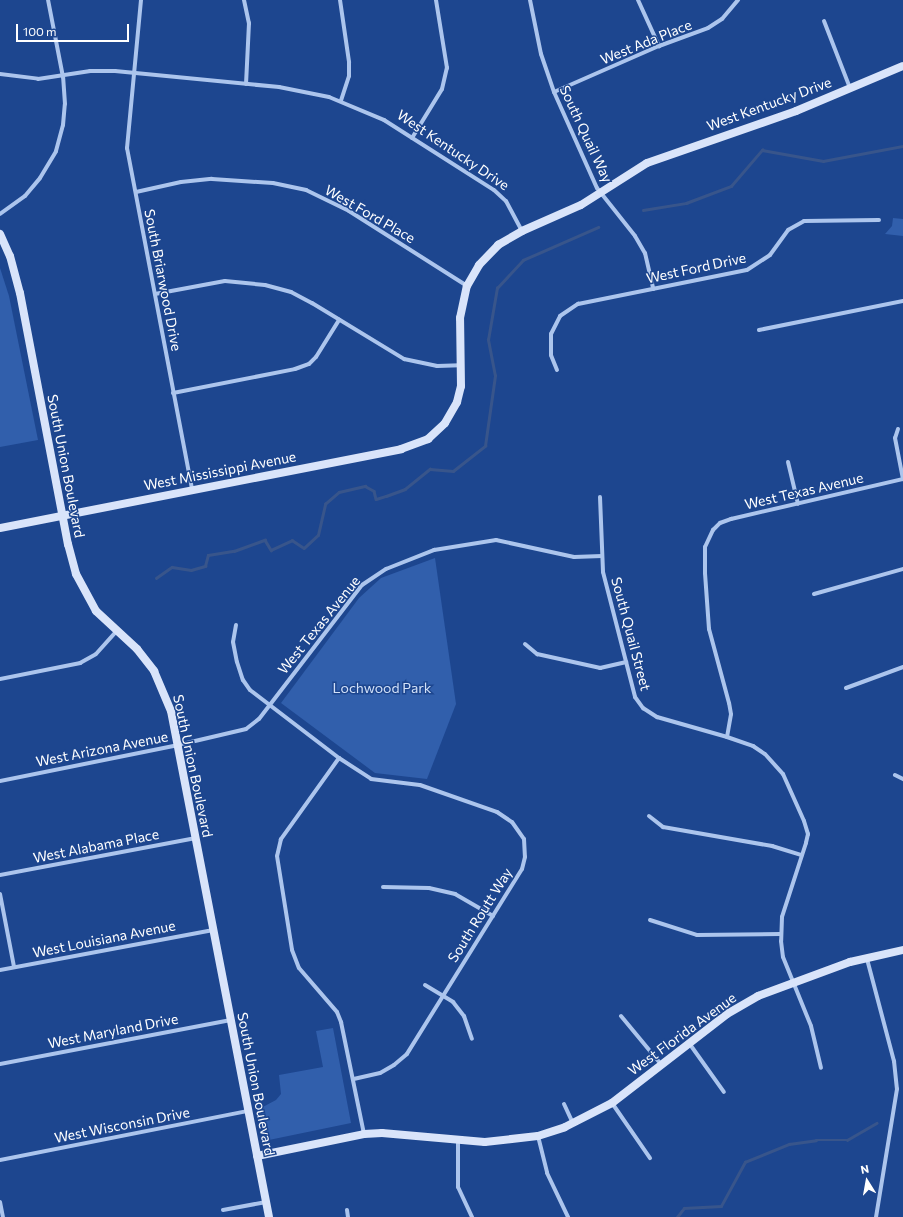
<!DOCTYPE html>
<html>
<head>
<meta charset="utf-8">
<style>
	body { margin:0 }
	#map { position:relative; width:903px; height:1217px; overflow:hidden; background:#1d468f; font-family:Commissioner,sans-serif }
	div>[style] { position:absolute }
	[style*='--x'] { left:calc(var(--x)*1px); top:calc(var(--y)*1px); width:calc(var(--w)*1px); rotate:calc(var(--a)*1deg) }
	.green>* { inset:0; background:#315fac }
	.stream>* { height:2.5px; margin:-1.25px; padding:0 1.25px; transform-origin:1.25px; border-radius:1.25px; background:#38558b }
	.street>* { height:4px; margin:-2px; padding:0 2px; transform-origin:2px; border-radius:2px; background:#acc5ed }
	.secondary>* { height:8px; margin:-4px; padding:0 4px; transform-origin:4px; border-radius:4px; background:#d9e4fa }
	span { translate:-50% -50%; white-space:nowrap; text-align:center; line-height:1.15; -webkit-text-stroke:3px #1d468f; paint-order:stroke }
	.street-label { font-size:14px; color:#fff }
	.park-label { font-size:14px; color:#d2e1f9 }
	.north { position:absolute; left:847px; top:1161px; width:40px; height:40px; -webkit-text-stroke:3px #1d468f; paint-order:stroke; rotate:349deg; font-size:11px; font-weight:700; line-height:16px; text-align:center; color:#fff }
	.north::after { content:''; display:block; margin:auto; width:14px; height:18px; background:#fff; clip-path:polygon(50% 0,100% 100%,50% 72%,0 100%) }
	.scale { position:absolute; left:16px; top:24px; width:113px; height:18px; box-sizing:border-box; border:2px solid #fff; border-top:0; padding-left:5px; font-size:12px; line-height:14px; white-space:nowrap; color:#fff; -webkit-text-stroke:3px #1d468f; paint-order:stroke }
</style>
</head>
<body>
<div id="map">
	<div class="green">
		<div style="clip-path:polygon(893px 218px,903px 219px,903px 236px,885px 234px,892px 226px)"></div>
		<div style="clip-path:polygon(0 268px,9px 296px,38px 440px,0 447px)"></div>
		<div style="clip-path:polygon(435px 558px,456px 704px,427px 779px,375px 773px,281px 703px,359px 598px,381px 578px)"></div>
		<div style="clip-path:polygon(333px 1028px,351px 1123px,264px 1141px,259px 1109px,276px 1100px,281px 1094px,279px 1075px,323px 1067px,316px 1031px)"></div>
	</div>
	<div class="stream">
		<div style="--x:643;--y:210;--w:44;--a:-9.2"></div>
		<div style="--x:686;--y:203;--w:48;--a:-20.7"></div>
		<div style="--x:731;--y:186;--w:48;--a:-49.3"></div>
		<div style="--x:762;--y:150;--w:62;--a:10.2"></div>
		<div style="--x:823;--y:161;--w:81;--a:-10.6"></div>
		<div style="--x:156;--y:578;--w:19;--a:-35"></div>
		<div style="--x:172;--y:567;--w:19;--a:9"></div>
		<div style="--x:191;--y:570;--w:15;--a:-16"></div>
		<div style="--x:205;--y:566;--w:11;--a:-75"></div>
		<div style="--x:208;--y:555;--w:26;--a:-9"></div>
		<div style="--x:234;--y:551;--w:33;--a:-20"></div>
		<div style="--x:265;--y:540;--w:12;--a:59"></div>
		<div style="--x:271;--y:550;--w:23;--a:-25"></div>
		<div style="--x:292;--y:540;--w:14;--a:34"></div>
		<div style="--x:304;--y:548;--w:19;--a:-43"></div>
		<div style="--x:318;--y:535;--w:32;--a:-77"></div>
		<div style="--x:325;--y:504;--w:18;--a:-41"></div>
		<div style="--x:339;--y:492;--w:27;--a:-13"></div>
		<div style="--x:365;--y:486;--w:10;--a:29"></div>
		<div style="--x:374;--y:491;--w:8;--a:76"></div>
		<div style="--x:376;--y:499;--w:10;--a:-17"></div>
		<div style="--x:386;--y:496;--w:20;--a:-20"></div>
		<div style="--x:405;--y:489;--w:32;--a:-39"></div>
		<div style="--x:430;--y:469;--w:23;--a:5"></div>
		<div style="--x:453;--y:471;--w:41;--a:-38"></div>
		<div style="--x:485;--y:446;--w:71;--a:-81.9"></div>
		<div style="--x:495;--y:376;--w:37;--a:-101"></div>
		<div style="--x:488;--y:340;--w:53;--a:-80.2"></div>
		<div style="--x:497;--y:288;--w:38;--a:-47"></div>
		<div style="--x:523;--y:260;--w:82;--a:-23.7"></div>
		<div style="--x:677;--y:1217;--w:11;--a:-52"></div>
		<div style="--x:684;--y:1208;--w:37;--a:-3"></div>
		<div style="--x:721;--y:1206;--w:50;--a:-61.4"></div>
		<div style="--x:745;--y:1162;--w:48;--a:-22.2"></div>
		<div style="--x:789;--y:1144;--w:27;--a:-8"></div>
		<div style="--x:816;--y:1140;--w:31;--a:0"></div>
		<div style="--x:847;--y:1140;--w:34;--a:-30"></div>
	</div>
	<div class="street">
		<div style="--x:141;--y:0;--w:149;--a:95.4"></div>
		<div style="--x:127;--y:148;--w:348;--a:79.2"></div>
		<div style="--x:244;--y:0;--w:24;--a:78"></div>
		<div style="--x:249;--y:23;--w:61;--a:92.8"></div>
		<div style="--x:340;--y:0;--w:63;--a:81.7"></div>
		<div style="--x:349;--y:62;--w:14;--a:90"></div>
		<div style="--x:349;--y:76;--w:26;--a:108"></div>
		<div style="--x:530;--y:0;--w:55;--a:78.5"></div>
		<div style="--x:541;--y:54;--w:40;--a:71.1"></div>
		<div style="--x:554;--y:92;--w:105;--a:65.9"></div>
		<div style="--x:597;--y:188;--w:61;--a:51.6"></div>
		<div style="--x:635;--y:236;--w:20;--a:60"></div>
		<div style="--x:645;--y:253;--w:37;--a:77"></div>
		<div style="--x:638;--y:0;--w:51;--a:65.5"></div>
		<div style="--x:824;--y:21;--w:72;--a:68.8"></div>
		<div style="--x:0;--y:74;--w:38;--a:7"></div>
		<div style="--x:38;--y:79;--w:53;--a:-8.7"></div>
		<div style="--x:90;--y:71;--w:25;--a:0"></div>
		<div style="--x:115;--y:71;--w:165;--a:5.6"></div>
		<div style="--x:279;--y:87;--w:51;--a:11.3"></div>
		<div style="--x:329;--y:97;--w:60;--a:22.7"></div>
		<div style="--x:384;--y:120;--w:130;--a:32.5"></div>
		<div style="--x:494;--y:190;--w:16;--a:43"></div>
		<div style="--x:506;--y:201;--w:34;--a:62"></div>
		<div style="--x:554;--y:92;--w:115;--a:-23.7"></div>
		<div style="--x:659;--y:46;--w:52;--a:-20.2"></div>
		<div style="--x:708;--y:28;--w:17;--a:-33"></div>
		<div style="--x:722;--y:19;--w:25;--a:-50"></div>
		<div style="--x:412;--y:138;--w:57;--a:-58.5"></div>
		<div style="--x:442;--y:89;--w:22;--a:-77"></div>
		<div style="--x:447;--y:68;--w:69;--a:-99.2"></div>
		<div style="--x:136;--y:192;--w:46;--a:-12.5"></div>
		<div style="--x:181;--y:182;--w:31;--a:-6"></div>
		<div style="--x:212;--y:179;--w:61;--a:3.8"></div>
		<div style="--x:273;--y:183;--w:34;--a:12"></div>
		<div style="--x:306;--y:190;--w:48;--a:26"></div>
		<div style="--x:349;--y:211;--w:140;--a:32.4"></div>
		<div style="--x:0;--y:214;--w:31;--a:-36"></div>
		<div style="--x:25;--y:196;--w:23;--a:-50"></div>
		<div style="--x:40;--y:178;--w:31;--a:-59"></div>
		<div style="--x:56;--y:151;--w:27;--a:-75"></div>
		<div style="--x:63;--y:125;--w:21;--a:-85"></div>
		<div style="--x:65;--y:104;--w:27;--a:-94"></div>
		<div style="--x:63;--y:77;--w:78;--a:-101"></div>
		<div style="--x:155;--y:294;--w:71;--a:-10.5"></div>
		<div style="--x:225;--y:281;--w:40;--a:5.7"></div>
		<div style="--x:265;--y:285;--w:27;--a:15"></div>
		<div style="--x:291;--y:292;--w:24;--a:28"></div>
		<div style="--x:312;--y:303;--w:108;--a:31.3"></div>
		<div style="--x:404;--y:359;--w:34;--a:12"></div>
		<div style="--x:437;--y:366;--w:23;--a:-2"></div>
		<div style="--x:759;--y:330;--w:147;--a:-11.4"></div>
		<div style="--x:557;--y:370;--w:16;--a:-112"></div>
		<div style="--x:551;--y:355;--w:21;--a:-90"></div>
		<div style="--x:551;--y:334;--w:20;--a:-63"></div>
		<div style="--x:560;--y:316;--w:22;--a:-34"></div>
		<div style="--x:578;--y:304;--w:172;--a:-11.4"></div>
		<div style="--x:747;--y:270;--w:27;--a:-33"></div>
		<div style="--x:770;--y:255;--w:31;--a:-54"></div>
		<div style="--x:788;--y:230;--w:18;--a:-29"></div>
		<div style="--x:804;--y:221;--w:75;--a:-0.8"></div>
		<div style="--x:173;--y:393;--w:124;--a:-11.1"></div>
		<div style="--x:295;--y:369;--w:15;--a:-20"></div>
		<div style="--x:309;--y:364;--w:10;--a:-45"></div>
		<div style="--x:316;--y:357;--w:44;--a:-58.1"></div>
		<div style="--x:898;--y:429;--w:9;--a:108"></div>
		<div style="--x:895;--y:438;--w:42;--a:79"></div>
		<div style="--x:788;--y:462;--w:43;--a:76.6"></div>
		<div style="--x:600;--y:497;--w:75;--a:87.7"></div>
		<div style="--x:603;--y:572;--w:129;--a:75.6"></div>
		<div style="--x:635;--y:697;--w:14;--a:54"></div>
		<div style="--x:643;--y:708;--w:17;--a:33"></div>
		<div style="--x:657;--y:717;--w:73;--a:15.9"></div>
		<div style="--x:727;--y:737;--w:28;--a:19"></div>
		<div style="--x:753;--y:746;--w:14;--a:34"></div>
		<div style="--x:765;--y:754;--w:27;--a:48"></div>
		<div style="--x:783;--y:774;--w:51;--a:65.9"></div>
		<div style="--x:804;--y:821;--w:14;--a:73"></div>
		<div style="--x:808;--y:834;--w:9;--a:103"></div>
		<div style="--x:806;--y:843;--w:78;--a:108"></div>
		<div style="--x:782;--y:917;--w:24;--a:92"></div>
		<div style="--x:781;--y:941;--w:16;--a:83"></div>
		<div style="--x:783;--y:957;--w:74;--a:67.9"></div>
		<div style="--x:811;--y:1026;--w:43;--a:76.6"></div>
		<div style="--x:814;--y:594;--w:92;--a:-15.7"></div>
		<div style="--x:236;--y:625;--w:17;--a:100"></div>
		<div style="--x:233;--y:642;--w:20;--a:79"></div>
		<div style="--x:237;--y:662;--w:19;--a:72"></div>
		<div style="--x:243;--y:680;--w:12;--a:55"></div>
		<div style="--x:250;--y:690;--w:112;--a:37.4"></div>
		<div style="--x:339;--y:758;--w:38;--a:33"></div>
		<div style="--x:371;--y:779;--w:49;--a:7"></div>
		<div style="--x:420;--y:785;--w:82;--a:19.3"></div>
		<div style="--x:497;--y:812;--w:18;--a:34"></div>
		<div style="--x:512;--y:822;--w:21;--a:55"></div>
		<div style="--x:524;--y:839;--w:18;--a:87"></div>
		<div style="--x:525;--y:857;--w:12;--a:104"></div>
		<div style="--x:522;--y:869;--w:218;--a:121.9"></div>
		<div style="--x:407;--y:1054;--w:17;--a:140"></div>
		<div style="--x:394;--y:1065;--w:16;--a:150"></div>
		<div style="--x:380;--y:1073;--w:27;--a:167"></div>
		<div style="--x:525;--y:644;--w:16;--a:40"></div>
		<div style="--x:537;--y:654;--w:65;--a:12.5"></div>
		<div style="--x:600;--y:668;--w:27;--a:-13"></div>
		<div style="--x:0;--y:679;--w:82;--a:-11.3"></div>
		<div style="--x:80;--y:663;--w:18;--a:-29"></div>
		<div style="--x:96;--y:654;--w:31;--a:-48"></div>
		<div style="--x:846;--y:688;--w:61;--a:-20.2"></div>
		<div style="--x:727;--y:737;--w:23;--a:-80"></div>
		<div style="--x:731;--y:714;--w:11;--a:-100"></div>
		<div style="--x:729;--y:703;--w:77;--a:-105.1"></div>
		<div style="--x:709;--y:629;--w:56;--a:-94.1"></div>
		<div style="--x:705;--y:573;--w:26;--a:-90"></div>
		<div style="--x:705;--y:547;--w:19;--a:-65"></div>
		<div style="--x:713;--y:530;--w:10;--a:-45"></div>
		<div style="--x:720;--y:523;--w:12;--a:-20"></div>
		<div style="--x:731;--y:519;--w:177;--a:-13.1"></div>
		<div style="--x:339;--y:758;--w:100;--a:125.6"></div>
		<div style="--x:281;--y:839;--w:17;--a:103"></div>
		<div style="--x:277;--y:856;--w:95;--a:80.9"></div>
		<div style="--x:292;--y:950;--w:19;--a:69"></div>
		<div style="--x:299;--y:968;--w:58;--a:49.2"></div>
		<div style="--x:337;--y:1012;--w:11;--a:68"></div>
		<div style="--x:341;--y:1022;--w:114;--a:78.4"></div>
		<div style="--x:895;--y:775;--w:9;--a:27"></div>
		<div style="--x:0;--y:781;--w:182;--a:-11.4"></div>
		<div style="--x:178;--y:745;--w:70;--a:-13.2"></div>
		<div style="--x:246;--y:729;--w:16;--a:-38"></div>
		<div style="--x:259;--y:719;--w:169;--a:-52.5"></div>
		<div style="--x:362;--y:585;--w:29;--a:-34"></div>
		<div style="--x:386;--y:569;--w:52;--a:-21.6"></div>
		<div style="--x:434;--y:550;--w:63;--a:-9.2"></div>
		<div style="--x:496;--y:540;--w:80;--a:12.3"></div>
		<div style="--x:574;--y:557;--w:28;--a:-2"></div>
		<div style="--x:649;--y:816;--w:18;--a:38"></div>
		<div style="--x:663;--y:827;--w:111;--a:9.9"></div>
		<div style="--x:772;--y:846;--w:31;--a:17"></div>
		<div style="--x:0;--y:875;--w:198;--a:-10.7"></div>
		<div style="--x:383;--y:887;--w:46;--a:1.2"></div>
		<div style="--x:429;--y:888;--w:27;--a:13"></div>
		<div style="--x:455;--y:894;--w:44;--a:30.1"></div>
		<div style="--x:0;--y:894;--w:74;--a:79.1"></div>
		<div style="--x:650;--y:920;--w:49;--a:17.7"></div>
		<div style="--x:697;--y:935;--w:84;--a:-0.7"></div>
		<div style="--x:867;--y:959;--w:106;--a:75.2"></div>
		<div style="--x:894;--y:1061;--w:28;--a:84"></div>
		<div style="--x:897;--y:1089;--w:130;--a:99.3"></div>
		<div style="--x:0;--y:970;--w:217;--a:-10.6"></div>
		<div style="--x:425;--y:985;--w:33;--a:31"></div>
		<div style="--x:453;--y:1002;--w:18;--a:52"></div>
		<div style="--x:464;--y:1016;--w:24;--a:71"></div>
		<div style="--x:621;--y:1016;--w:61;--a:50.3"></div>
		<div style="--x:689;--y:1043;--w:60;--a:54.5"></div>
		<div style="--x:0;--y:1064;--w:235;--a:-10.8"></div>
		<div style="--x:612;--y:1103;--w:67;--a:55.4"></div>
		<div style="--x:564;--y:1104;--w:21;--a:65"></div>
		<div style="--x:538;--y:1136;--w:38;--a:76"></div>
		<div style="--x:547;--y:1173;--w:49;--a:64.5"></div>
		<div style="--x:458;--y:1141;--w:46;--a:90"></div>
		<div style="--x:458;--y:1187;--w:33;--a:65"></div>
		<div style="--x:0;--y:1160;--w:253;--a:-11.2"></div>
		<div style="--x:0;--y:1202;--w:15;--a:79"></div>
		<div style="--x:223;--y:1210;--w:44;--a:-10.5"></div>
		<div style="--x:347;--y:1210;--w:7;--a:82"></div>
	</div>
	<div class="secondary">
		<div style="--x:0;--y:234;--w:24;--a:66"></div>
		<div style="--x:10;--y:256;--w:38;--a:75"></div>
		<div style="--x:20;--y:293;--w:256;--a:79.2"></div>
		<div style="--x:68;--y:544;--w:31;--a:75"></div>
		<div style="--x:76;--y:574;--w:42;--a:61.6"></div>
		<div style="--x:96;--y:611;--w:56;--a:42.8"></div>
		<div style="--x:137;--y:649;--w:28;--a:52"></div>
		<div style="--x:154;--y:671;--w:43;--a:67"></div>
		<div style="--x:171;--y:711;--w:515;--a:79.04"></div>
		<div style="--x:0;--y:528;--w:409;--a:-11.1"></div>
		<div style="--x:401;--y:449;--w:29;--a:-20"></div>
		<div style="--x:428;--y:439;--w:23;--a:-43"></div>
		<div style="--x:445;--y:423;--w:24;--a:-60"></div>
		<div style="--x:457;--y:402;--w:16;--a:-76"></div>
		<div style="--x:461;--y:386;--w:68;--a:-90.8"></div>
		<div style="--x:460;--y:318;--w:33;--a:-78"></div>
		<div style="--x:467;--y:286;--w:24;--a:-60"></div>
		<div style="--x:479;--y:265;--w:28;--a:-46"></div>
		<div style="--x:498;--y:245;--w:28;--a:-30"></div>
		<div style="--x:522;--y:231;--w:64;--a:-23.8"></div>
		<div style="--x:581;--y:205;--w:78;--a:-32.5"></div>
		<div style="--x:647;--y:163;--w:158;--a:-19.2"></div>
		<div style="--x:796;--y:111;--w:116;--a:-22.8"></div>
		<div style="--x:257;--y:1156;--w:109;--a:-11.6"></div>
		<div style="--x:364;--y:1134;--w:18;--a:-3"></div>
		<div style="--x:382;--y:1133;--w:103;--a:5"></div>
		<div style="--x:485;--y:1142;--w:53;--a:-6.5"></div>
		<div style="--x:538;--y:1136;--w:28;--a:-18"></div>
		<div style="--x:565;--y:1127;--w:53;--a:-27.1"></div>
		<div style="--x:612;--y:1103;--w:145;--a:-37.7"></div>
		<div style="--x:727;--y:1014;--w:36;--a:-30"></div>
		<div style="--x:758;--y:996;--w:98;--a:-20.3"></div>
		<div style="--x:850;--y:962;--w:54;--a:-12.8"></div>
	</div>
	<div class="street-label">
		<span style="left:646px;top:42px;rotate:-22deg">West Ada Place</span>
		<span style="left:769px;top:104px;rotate:-20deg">West Kentucky Drive</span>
		<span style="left:586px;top:134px;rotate:65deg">South Quail Way</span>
		<span style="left:453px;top:150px;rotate:34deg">West Kentucky Drive</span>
		<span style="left:370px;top:214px;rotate:30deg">West Ford Place</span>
		<span style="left:696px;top:268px;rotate:-12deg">West Ford Drive</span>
		<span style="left:163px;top:280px;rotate:79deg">South Briarwood Drive</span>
		<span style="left:66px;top:466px;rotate:79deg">South Union Boulevard</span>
		<span style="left:220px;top:471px;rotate:-11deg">West Mississippi Avenue</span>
		<span style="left:804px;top:491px;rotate:-13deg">West Texas Avenue</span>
		<span style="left:319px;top:625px;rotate:-51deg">West Texas Avenue</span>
		<span style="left:631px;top:634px;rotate:75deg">South Quail Street</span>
		<span style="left:102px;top:749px;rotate:-11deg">West Arizona Avenue</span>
		<span style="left:193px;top:766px;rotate:78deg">South Union Boulevard</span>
		<span style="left:96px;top:846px;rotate:-11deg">West Alabama Place</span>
		<span style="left:480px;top:915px;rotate:-58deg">South Routt Way</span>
		<span style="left:104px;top:939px;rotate:-11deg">West Louisiana Avenue</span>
		<span style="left:113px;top:1031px;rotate:-11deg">West Maryland Drive</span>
		<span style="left:682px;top:1034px;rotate:-36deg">West Florida Avenue</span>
		<span style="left:256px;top:1084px;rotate:79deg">South Union Boulevard</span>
		<span style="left:122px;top:1125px;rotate:-11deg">West Wisconsin Drive</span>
	</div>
	<div class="park-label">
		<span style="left:382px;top:688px">Lochwood Park</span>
	</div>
	<div class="north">N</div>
	<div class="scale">100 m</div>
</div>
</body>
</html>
